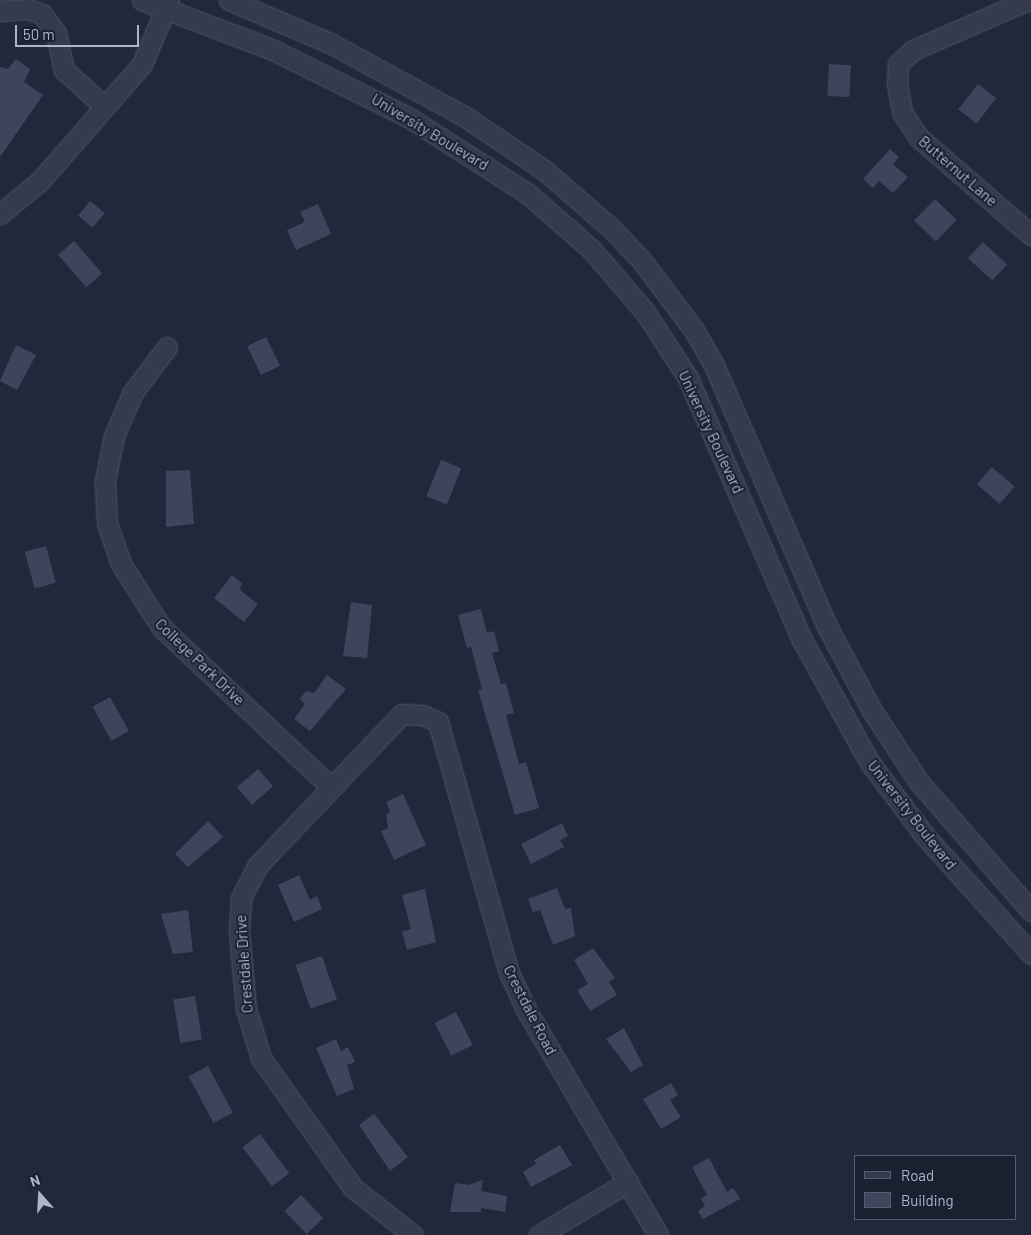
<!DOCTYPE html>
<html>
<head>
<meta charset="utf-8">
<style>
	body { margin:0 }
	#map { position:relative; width:1031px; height:1235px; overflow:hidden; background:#20293c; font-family:Barlow,sans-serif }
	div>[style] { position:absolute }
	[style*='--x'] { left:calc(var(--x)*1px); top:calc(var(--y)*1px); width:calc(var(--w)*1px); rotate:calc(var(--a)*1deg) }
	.building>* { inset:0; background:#3c455c; transform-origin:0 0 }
	.roads { filter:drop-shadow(0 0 1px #4f5667) drop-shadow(0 0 1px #4f5667) }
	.minor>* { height:19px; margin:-9.5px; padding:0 9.5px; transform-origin:9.5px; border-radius:9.5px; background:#343b4c }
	span { translate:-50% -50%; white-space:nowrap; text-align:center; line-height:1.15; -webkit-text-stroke:4px #192030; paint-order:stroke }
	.street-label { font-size:15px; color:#afb6c8 }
	.legend { position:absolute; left:854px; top:1155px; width:162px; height:65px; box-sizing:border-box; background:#192030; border:1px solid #555c6d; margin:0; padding:6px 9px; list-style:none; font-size:15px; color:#afb6c8 }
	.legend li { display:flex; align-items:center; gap:10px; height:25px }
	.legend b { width:25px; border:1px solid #555c6d }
	.north { position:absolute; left:15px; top:1170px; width:50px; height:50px; -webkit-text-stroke:4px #192030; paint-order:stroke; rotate:341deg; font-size:14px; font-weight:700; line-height:20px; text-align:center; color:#afb6c8 }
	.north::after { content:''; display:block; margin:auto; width:18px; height:22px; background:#afb6c8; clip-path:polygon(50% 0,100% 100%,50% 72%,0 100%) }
	.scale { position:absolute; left:15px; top:25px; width:124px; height:22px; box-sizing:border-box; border:2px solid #afb6c8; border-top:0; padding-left:6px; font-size:15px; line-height:18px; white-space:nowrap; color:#afb6c8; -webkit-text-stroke:4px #192030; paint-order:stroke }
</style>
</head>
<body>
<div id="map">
	<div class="building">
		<div style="clip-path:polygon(16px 59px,30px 69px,24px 82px,43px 95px,0 157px,0 67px,8px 69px)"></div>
		<div style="left:829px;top:64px;width:22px;height:32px;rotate:3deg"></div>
		<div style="left:978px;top:84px;width:23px;height:32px;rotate:38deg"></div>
		<div style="clip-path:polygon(890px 149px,899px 157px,893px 164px,908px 177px,893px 193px,879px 181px,873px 188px,863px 179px)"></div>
		<div style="left:935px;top:199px;width:30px;height:30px;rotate:44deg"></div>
		<div style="left:90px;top:201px;width:19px;height:19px;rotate:39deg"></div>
		<div style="clip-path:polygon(318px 204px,331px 234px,296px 250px,287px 230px,305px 222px,300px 212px)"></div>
		<div style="left:74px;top:241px;width:43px;height:21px;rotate:49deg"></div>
		<div style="left:983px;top:242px;width:33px;height:22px;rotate:43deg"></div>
		<div style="left:266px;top:337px;width:32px;height:21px;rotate:64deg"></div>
		<div style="clip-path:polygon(16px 345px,36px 355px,17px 390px,0 381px)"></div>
		<div style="left:441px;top:460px;width:22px;height:39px;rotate:22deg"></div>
		<div style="left:992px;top:467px;width:30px;height:23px;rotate:41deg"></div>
		<div style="clip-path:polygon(190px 470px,194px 524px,166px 527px,166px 471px)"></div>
		<div style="left:46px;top:546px;width:38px;height:22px;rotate:75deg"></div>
		<div style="clip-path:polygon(232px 575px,242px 583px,240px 590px,258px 604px,244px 622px,214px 598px)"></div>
		<div style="clip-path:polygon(351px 602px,372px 605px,367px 658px,343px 656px)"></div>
		<div style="clip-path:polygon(481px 609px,487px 633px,494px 631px,499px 651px,492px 653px,501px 684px,506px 683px,514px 713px,506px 715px,510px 730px,519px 764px,526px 762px,539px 808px,515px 815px,478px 690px,482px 689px,471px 647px,467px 648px,458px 615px)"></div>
		<div style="clip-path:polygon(327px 675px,346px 689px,310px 731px,294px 719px,305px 704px,300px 699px,306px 691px,314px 693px)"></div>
		<div style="left:110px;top:697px;width:39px;height:20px;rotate:61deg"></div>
		<div style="left:258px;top:769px;width:23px;height:28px;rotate:49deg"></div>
		<div style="clip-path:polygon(403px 794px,426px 845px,394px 860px,381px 831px,388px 828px,386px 814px,390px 812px,386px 802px)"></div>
		<div style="clip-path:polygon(208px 821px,223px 837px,188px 867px,175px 854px)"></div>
		<div style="clip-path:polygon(562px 823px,568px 836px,560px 840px,564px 847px,531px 864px,521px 844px)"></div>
		<div style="clip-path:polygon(299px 875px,310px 900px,317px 896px,322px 909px,294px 922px,278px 885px)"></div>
		<div style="clip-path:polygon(557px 888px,565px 909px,571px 908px,575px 936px,553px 945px,540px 910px,533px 912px,528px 899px)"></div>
		<div style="clip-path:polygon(425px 889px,436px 942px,407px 950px,402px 932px,411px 929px,402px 895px)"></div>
		<div style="clip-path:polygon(188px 910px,193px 952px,173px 954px,161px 914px)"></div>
		<div style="clip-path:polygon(593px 948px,615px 978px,609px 982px,617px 995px,590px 1011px,577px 990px,588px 984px,574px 960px)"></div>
		<div style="left:322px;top:956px;width:46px;height:28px;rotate:71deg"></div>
		<div style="left:195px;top:996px;width:44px;height:22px;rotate:81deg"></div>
		<div style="left:456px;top:1012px;width:37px;height:24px;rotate:63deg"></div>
		<div style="clip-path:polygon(624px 1028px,643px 1065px,631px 1072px,606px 1039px)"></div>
		<div style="clip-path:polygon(336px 1039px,341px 1051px,348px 1047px,355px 1062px,347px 1065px,354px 1089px,337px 1096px,316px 1048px)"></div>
		<div style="left:208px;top:1066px;width:53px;height:22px;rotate:62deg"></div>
		<div style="clip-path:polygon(671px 1083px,678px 1095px,670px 1100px,681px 1117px,661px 1129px,643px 1099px)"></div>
		<div style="clip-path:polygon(374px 1114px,408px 1157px,390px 1171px,359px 1125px)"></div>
		<div style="left:260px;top:1134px;width:49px;height:22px;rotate:53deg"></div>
		<div style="clip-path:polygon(560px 1145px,572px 1165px,531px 1187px,523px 1172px,536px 1164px,534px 1160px)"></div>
		<div style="clip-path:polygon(709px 1158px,727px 1192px,733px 1188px,740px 1199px,703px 1219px,698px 1211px,705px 1206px,701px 1198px,707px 1195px,692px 1167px)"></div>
		<div style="clip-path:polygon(483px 1180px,481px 1191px,507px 1196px,505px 1212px,481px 1208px,481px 1212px,450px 1212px,455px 1183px,468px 1185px)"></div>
		<div style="left:301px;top:1195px;width:32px;height:23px;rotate:46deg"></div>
	</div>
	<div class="roads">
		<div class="minor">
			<div style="--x:142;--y:0;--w:138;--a:20.8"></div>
			<div style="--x:271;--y:49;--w:153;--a:26.4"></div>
			<div style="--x:408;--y:117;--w:141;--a:32.6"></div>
			<div style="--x:527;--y:193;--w:85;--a:41.2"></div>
			<div style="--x:591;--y:249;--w:83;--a:49.4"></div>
			<div style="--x:645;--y:312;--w:79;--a:56.9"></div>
			<div style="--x:688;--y:378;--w:286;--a:66.5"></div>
			<div style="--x:802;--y:640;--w:141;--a:61.1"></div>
			<div style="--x:870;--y:763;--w:90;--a:53.1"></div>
			<div style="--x:924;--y:835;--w:160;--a:48"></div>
			<div style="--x:229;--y:0;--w:110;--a:23.1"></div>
			<div style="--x:330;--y:43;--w:153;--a:28.6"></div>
			<div style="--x:464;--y:116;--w:97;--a:34"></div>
			<div style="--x:544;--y:170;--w:89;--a:40.9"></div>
			<div style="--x:611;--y:228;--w:45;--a:46.8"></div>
			<div style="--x:642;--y:261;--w:86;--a:53"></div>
			<div style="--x:694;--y:330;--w:40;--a:60.3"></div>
			<div style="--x:714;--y:365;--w:287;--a:66.6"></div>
			<div style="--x:828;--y:628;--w:92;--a:62"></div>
			<div style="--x:871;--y:709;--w:87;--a:56.7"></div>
			<div style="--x:919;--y:782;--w:171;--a:49"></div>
			<div style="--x:1028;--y:0;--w:125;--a:156.5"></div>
			<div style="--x:913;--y:50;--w:21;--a:137"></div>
			<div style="--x:898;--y:64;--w:19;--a:93"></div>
			<div style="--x:897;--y:83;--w:29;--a:80"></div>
			<div style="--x:902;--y:112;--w:30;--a:57"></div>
			<div style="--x:918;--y:137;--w:150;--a:40.9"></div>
			<div style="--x:0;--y:11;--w:28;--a:-4"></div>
			<div style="--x:28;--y:9;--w:15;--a:20"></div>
			<div style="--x:42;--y:14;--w:24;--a:54"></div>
			<div style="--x:56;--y:33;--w:38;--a:78"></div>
			<div style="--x:64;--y:70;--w:55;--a:42.1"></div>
			<div style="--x:0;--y:214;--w:52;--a:-39.5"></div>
			<div style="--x:40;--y:181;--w:155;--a:-48.9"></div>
			<div style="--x:142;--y:64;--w:69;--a:-67.1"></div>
			<div style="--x:167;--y:347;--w:56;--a:127.1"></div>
			<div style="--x:133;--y:392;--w:48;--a:113.4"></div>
			<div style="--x:114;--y:436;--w:46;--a:101.3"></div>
			<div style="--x:105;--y:481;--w:42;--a:87.3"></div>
			<div style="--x:107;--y:523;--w:43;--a:71.1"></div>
			<div style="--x:121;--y:564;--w:76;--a:57.4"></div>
			<div style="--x:162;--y:628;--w:233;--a:43.3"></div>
			<div style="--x:413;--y:1235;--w:76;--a:-141.9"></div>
			<div style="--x:353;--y:1188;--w:159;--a:-125.3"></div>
			<div style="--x:261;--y:1058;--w:51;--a:-107"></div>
			<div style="--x:246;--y:1009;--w:79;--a:-95.1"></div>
			<div style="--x:239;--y:930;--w:32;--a:-86"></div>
			<div style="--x:241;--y:898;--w:36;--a:-63"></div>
			<div style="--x:257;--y:866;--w:210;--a:-46.4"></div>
			<div style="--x:402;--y:714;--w:21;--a:3"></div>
			<div style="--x:423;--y:715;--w:17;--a:25"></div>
			<div style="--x:438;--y:722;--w:261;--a:74.2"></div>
			<div style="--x:509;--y:973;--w:44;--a:64.6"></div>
			<div style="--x:528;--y:1013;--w:257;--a:59.6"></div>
			<div style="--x:539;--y:1235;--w:104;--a:-30.8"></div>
		</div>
	</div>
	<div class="street-label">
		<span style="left:430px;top:132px;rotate:31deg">University Boulevard</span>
		<span style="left:958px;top:171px;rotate:41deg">Butternut Lane</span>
		<span style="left:711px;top:432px;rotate:65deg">University Boulevard</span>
		<span style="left:200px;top:662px;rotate:44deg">College Park Drive</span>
		<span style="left:912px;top:815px;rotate:52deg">University Boulevard</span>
		<span style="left:244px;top:964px;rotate:-94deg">Crestdale Drive</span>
		<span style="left:530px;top:1010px;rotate:63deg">Crestdale Road</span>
	</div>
	<ul class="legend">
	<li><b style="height:6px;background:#343b4c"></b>Road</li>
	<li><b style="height:14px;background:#3c455c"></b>Building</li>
	</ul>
	<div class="north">N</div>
	<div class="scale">50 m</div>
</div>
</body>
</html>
